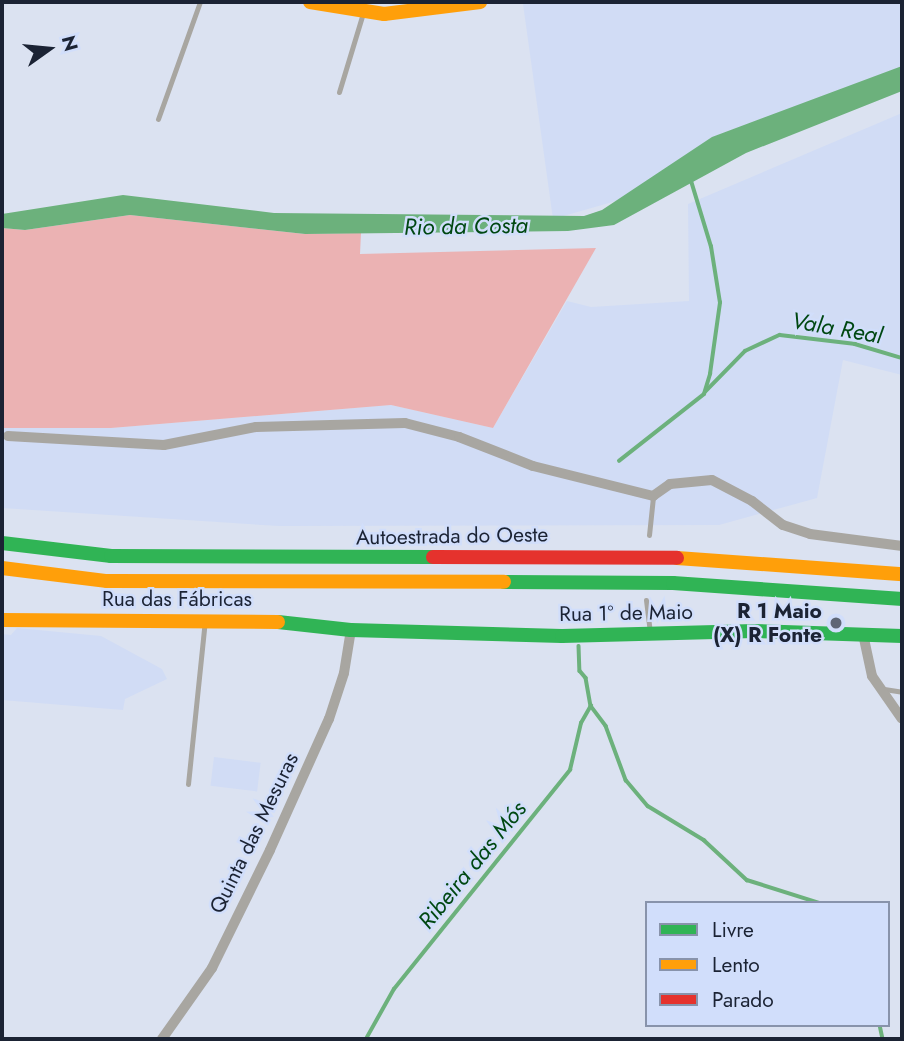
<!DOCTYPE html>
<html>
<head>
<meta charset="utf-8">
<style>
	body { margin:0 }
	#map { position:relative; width:904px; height:1041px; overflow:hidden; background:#dbe2f1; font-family:Jost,sans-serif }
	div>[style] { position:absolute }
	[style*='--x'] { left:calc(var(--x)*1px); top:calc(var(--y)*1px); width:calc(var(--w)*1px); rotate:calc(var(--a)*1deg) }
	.built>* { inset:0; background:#d1dcf5; transform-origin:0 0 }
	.green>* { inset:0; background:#ebb2b3 }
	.water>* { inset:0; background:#6cb17c }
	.stream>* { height:3.5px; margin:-1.75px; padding:0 1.75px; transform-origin:1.75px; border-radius:1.75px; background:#6cb17c }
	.lane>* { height:5px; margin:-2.5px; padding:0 2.5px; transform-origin:2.5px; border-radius:2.5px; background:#a8a6a1 }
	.street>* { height:10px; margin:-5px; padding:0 5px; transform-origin:5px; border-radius:5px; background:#a8a6a1 }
	.fast>* { height:14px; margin:-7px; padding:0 7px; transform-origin:7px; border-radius:7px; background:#30b455 }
	.slow>* { height:14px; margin:-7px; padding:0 7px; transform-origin:7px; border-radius:7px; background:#ff9f0a }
	.jam>* { height:14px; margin:-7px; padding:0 7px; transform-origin:7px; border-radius:7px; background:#e5322d }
	.dots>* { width:19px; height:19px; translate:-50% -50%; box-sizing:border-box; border:4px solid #d1defb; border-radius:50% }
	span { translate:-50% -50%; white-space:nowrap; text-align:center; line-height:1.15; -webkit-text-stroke:5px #d1defb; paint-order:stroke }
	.street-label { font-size:21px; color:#1b2334 }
	.poi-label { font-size:21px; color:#1b2334; font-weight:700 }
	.right { translate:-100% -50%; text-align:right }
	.water-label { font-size:23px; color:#004812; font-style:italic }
	.frame { position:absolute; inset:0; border:4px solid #1b2334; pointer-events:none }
	.legend { position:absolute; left:645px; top:901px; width:245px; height:126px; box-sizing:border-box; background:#d1defb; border:2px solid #8893ab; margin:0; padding:9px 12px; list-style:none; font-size:21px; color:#1b2334 }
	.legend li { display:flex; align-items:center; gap:14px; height:35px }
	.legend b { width:35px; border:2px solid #8893ab }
	.north { position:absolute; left:14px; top:14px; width:70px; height:70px; -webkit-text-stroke:5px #d1defb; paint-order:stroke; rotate:75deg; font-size:19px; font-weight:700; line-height:28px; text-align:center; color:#1b2334 }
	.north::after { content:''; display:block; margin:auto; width:24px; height:32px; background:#1b2334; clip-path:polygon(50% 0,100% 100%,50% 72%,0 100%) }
</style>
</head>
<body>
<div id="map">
	<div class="built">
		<div style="clip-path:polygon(532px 2px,902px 2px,902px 75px,644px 193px,553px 219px,523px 4px)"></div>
		<div style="clip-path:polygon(902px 113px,902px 375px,843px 360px,817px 498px,719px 525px,279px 526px,2px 508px,2px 428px,111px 428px,391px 405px,493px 428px,567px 301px,591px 307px,689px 301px,688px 204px)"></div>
		<div style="clip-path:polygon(17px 628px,101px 636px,162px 669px,167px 679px,125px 699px,123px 710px,2px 700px,2px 634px,11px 635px)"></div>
		<div style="left:214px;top:757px;width:47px;height:29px;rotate:7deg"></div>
	</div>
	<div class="green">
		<div style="clip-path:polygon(130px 215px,305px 234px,361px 233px,360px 254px,596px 248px,493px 428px,391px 405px,111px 428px,2px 428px,2px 228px,25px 230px)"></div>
	</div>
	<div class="water">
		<div style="clip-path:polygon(902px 66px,902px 91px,746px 153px,614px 225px,568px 231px,305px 234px,130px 215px,25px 230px,2px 228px,2px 214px,123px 195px,274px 213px,584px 216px,602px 210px,712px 137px)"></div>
	</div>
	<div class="stream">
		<div style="--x:705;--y:392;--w:57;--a:-45.7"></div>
		<div style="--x:745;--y:351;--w:38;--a:-25"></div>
		<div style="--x:780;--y:335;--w:76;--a:6.8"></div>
		<div style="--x:855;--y:344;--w:49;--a:16.6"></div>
		<div style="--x:619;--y:461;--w:108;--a:-38.2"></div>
		<div style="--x:704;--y:394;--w:21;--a:-73"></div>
		<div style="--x:710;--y:374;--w:72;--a:-82"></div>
		<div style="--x:720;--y:303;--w:57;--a:-99.1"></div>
		<div style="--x:711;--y:247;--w:69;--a:-106.9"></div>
		<div style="--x:579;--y:646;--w:25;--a:88"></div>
		<div style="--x:580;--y:671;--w:9;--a:49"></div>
		<div style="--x:586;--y:678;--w:28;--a:80"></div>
		<div style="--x:591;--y:706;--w:25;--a:53"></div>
		<div style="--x:606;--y:726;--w:58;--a:69.7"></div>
		<div style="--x:626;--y:780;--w:34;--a:50"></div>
		<div style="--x:648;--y:806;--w:66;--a:31.3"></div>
		<div style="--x:704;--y:840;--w:59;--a:42.9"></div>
		<div style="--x:747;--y:880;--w:77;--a:17.5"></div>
		<div style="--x:880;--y:1025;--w:14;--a:78"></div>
		<div style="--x:366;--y:1039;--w:57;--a:-60.8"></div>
		<div style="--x:394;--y:989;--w:281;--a:-51.2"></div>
		<div style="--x:570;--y:770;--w:48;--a:-76.8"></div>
		<div style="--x:581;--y:723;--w:20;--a:-60"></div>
	</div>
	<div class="lane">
		<div style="--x:339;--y:92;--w:83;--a:-73.1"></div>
		<div style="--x:158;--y:119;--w:124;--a:-70.3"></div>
		<div style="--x:649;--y:535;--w:39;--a:-84"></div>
		<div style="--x:646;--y:600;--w:32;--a:83"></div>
		<div style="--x:884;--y:689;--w:18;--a:9"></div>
		<div style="--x:188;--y:784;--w:165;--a:-84.1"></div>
	</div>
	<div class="street">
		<div style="--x:8;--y:436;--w:156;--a:3.3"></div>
		<div style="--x:164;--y:445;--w:94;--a:-11.1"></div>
		<div style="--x:256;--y:427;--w:149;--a:-1.5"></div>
		<div style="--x:405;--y:423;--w:56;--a:14.5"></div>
		<div style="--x:459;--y:437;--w:79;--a:21.4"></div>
		<div style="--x:533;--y:466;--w:124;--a:14"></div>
		<div style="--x:653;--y:496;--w:21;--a:-35"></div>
		<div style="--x:670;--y:484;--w:42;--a:-5.4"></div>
		<div style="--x:712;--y:480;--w:45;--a:27.7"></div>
		<div style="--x:752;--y:501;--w:39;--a:38"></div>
		<div style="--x:783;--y:525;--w:28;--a:18"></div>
		<div style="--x:810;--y:534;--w:93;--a:7.4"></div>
		<div style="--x:863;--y:634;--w:43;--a:77.9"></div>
		<div style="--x:872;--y:676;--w:52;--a:55.1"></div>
		<div style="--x:162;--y:1039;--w:87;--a:-54.8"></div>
		<div style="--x:212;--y:968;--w:131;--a:-63.8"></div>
		<div style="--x:270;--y:850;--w:144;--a:-65.8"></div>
		<div style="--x:329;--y:719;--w:48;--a:-71.9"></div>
		<div style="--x:344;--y:673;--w:44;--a:-80.8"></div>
	</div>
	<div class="fast">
		<div style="--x:2;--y:543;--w:110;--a:6.8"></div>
		<div style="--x:111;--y:556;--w:322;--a:0.2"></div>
		<div style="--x:504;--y:582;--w:169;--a:0.3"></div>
		<div style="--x:673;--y:583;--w:230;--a:4"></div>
		<div style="--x:278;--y:622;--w:73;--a:6.3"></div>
		<div style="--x:351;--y:630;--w:211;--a:1.6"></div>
		<div style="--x:562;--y:636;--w:192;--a:-1.5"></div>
		<div style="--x:754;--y:631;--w:148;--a:1.9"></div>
	</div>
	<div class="slow">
		<div style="--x:310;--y:2;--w:75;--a:9.2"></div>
		<div style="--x:384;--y:14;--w:97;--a:-7.1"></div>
		<div style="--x:677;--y:558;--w:226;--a:4.1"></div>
		<div style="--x:2;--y:568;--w:106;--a:7.1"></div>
		<div style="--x:107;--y:581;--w:397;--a:0.1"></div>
		<div style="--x:2;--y:620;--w:276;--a:0.4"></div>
	</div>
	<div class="jam">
		<div style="--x:433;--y:557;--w:244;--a:0.2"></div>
	</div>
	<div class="dots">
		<div style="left:836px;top:623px;background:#5e6676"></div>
	</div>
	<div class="street-label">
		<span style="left:452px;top:536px;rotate:-1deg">Autoestrada do Oeste</span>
		<span style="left:177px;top:599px">Rua das Fábricas</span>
		<span style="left:626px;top:613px;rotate:-1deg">Rua 1º de Maio</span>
		<span style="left:254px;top:833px;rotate:-64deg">Quinta das Mesuras</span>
	</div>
	<div class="poi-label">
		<span class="right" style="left:822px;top:623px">R 1 Maio<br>(X) R Fonte</span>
	</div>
	<div class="water-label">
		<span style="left:466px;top:226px;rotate:-1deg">Rio da Costa</span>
		<span style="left:837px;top:328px;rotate:10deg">Vala Real</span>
		<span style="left:472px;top:865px;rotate:-51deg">Ribeira das Mós</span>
	</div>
	<div class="frame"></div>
	<ul class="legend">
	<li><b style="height:9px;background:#30b455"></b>Livre</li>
	<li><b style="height:9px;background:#ff9f0a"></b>Lento</li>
	<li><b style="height:9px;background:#e5322d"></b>Parado</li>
	</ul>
	<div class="north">N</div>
</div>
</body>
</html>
